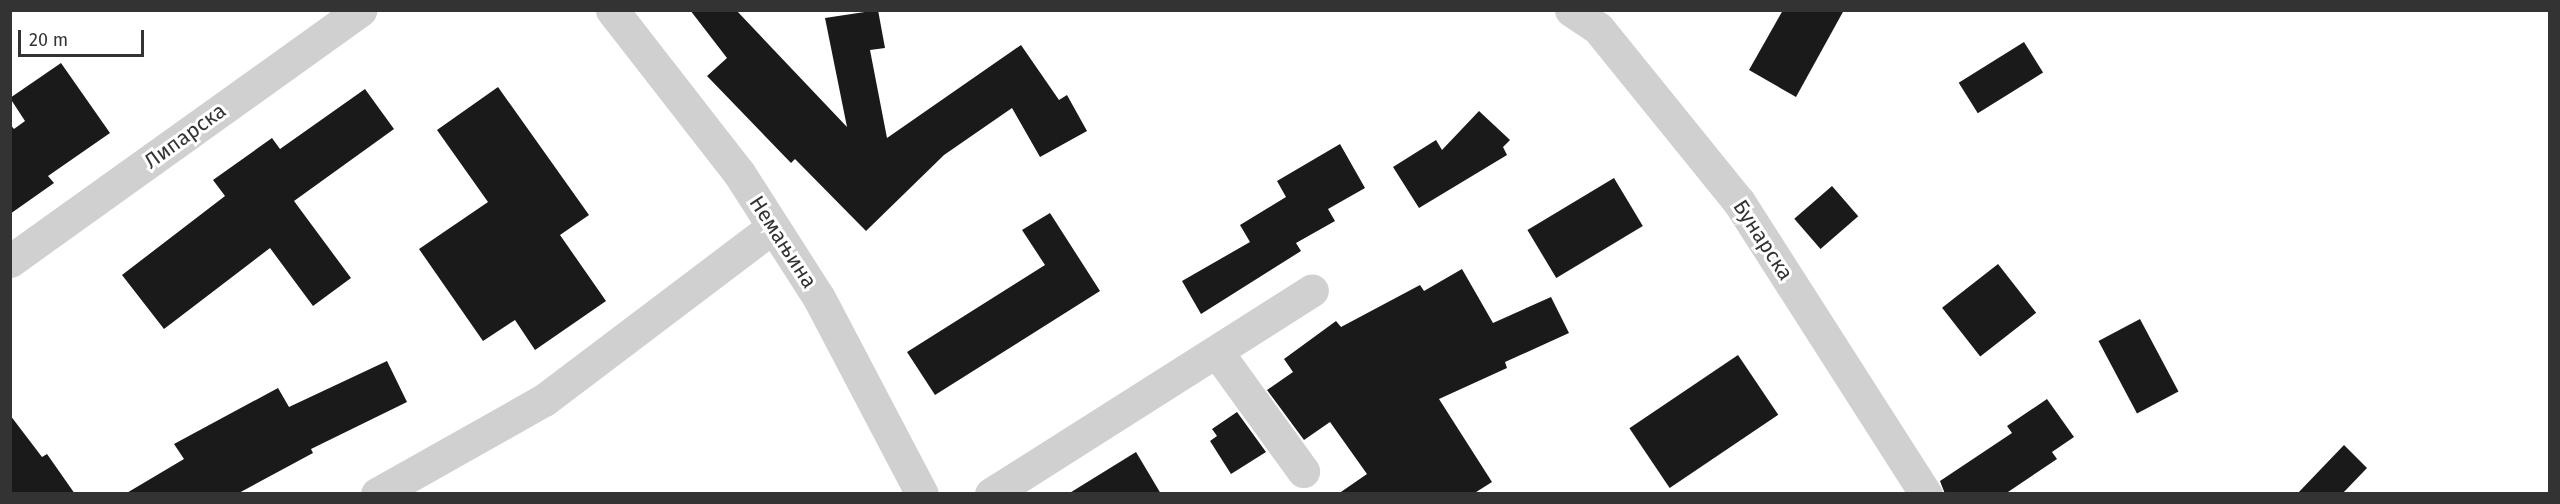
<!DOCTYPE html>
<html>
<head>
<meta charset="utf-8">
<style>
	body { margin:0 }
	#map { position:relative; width:2560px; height:504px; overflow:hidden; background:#fff; font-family:"Fira Sans",sans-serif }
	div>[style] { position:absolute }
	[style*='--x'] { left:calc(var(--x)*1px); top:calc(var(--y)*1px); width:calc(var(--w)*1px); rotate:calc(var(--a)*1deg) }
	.building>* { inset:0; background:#1a1a1a; transform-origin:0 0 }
	.minor>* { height:33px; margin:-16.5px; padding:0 16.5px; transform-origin:16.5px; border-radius:16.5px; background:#d0d0d0 }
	span { translate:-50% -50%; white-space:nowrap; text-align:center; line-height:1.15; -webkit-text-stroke:6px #fff; paint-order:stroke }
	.street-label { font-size:21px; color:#333 }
	.frame { position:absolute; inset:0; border:12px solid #333; pointer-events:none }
	.scale { position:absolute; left:18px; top:30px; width:126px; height:27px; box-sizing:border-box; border:3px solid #333; border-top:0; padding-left:8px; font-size:18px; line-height:21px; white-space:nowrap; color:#333; -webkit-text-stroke:4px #fff; paint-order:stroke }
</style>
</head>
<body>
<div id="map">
	<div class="building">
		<div style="clip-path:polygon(690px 10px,736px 10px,847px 127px,825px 18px,878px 10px,885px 48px,870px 50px,887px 138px,1021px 45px,1059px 100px,1067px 95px,1087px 131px,1040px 157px,1012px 108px,944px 155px,866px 231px,795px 159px,791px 163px,707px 76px,727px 58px)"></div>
		<div style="clip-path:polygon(1783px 10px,1844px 10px,1796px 97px,1749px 70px)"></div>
		<div style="left:2024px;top:42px;width:36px;height:77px;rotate:58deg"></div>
		<div style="clip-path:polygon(61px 63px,110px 133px,48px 176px,54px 183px,10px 214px,10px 124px,14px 129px,25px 121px,10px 98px)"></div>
		<div style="clip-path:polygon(498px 87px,589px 215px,560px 235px,606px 301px,535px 350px,515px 320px,483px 341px,419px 249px,488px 202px,437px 130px)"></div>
		<div style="clip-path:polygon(365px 89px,394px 129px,294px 201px,351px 278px,313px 306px,270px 248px,164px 329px,122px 275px,225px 196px,213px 180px,272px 138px,280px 149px)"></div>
		<div style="clip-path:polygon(1479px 111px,1510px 140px,1503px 147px,1507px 155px,1419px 208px,1393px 167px,1436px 140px,1442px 150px)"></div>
		<div style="clip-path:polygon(1340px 144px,1365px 188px,1328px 209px,1335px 221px,1296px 243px,1301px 251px,1201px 314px,1182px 281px,1250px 242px,1240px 225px,1286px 197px,1277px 181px)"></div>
		<div style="left:1614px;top:178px;width:56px;height:101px;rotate:59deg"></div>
		<div style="left:1832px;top:186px;width:40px;height:50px;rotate:49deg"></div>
		<div style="clip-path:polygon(1050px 213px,1100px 291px,935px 395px,907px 352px,1045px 265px,1022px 230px)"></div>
		<div style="left:1998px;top:264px;width:62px;height:71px;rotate:52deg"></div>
		<div style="clip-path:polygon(1462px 269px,1493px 323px,1551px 297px,1569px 333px,1505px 362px,1507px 368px,1439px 399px,1492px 482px,1473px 494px,1338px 494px,1367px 474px,1330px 422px,1304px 440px,1267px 390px,1293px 372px,1284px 359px,1336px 321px,1341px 327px,1420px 285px,1424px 291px)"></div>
		<div style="left:2140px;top:319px;width:82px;height:47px;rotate:62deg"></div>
		<div style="left:1738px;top:355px;width:72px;height:131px;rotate:56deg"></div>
		<div style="clip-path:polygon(387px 361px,407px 402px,311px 449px,313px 453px,237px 494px,125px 494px,184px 459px,174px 444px,278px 388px,289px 407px)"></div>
		<div style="clip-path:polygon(2047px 399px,2074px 437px,2052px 452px,2057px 459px,2005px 494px,1945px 494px,1940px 481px,2012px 433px,2007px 426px)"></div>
		<div style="clip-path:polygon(1237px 412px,1266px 452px,1231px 474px,1210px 441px,1217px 436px,1212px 429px)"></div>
		<div style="clip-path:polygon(10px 415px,42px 457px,47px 454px,75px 494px,10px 494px)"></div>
		<div style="clip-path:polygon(2344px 445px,2367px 468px,2342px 494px,2297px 494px)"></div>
		<div style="clip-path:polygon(1136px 452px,1161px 494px,1068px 494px)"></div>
	</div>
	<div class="minor">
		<div style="--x:612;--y:10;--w:207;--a:52.1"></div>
		<div style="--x:739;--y:173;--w:148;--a:57.4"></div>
		<div style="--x:819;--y:298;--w:221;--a:62.3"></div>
		<div style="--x:1571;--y:10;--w:32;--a:34"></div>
		<div style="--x:1598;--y:28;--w:224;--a:51"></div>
		<div style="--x:1739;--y:202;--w:347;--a:57.4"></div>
		<div style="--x:10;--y:261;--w:431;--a:-35.6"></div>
		<div style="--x:1217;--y:352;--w:147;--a:54.1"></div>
		<div style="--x:377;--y:494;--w:192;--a:-29.4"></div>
		<div style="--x:544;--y:400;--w:287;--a:-37.1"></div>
		<div style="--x:991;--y:494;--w:380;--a:-32.4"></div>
	</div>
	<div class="street-label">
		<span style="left:185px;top:136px;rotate:-36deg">Липарска</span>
		<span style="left:1763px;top:240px;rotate:57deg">Бунарска</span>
		<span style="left:783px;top:242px;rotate:57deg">Немањина</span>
	</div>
	<div class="frame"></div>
	<div class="scale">20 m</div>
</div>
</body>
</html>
